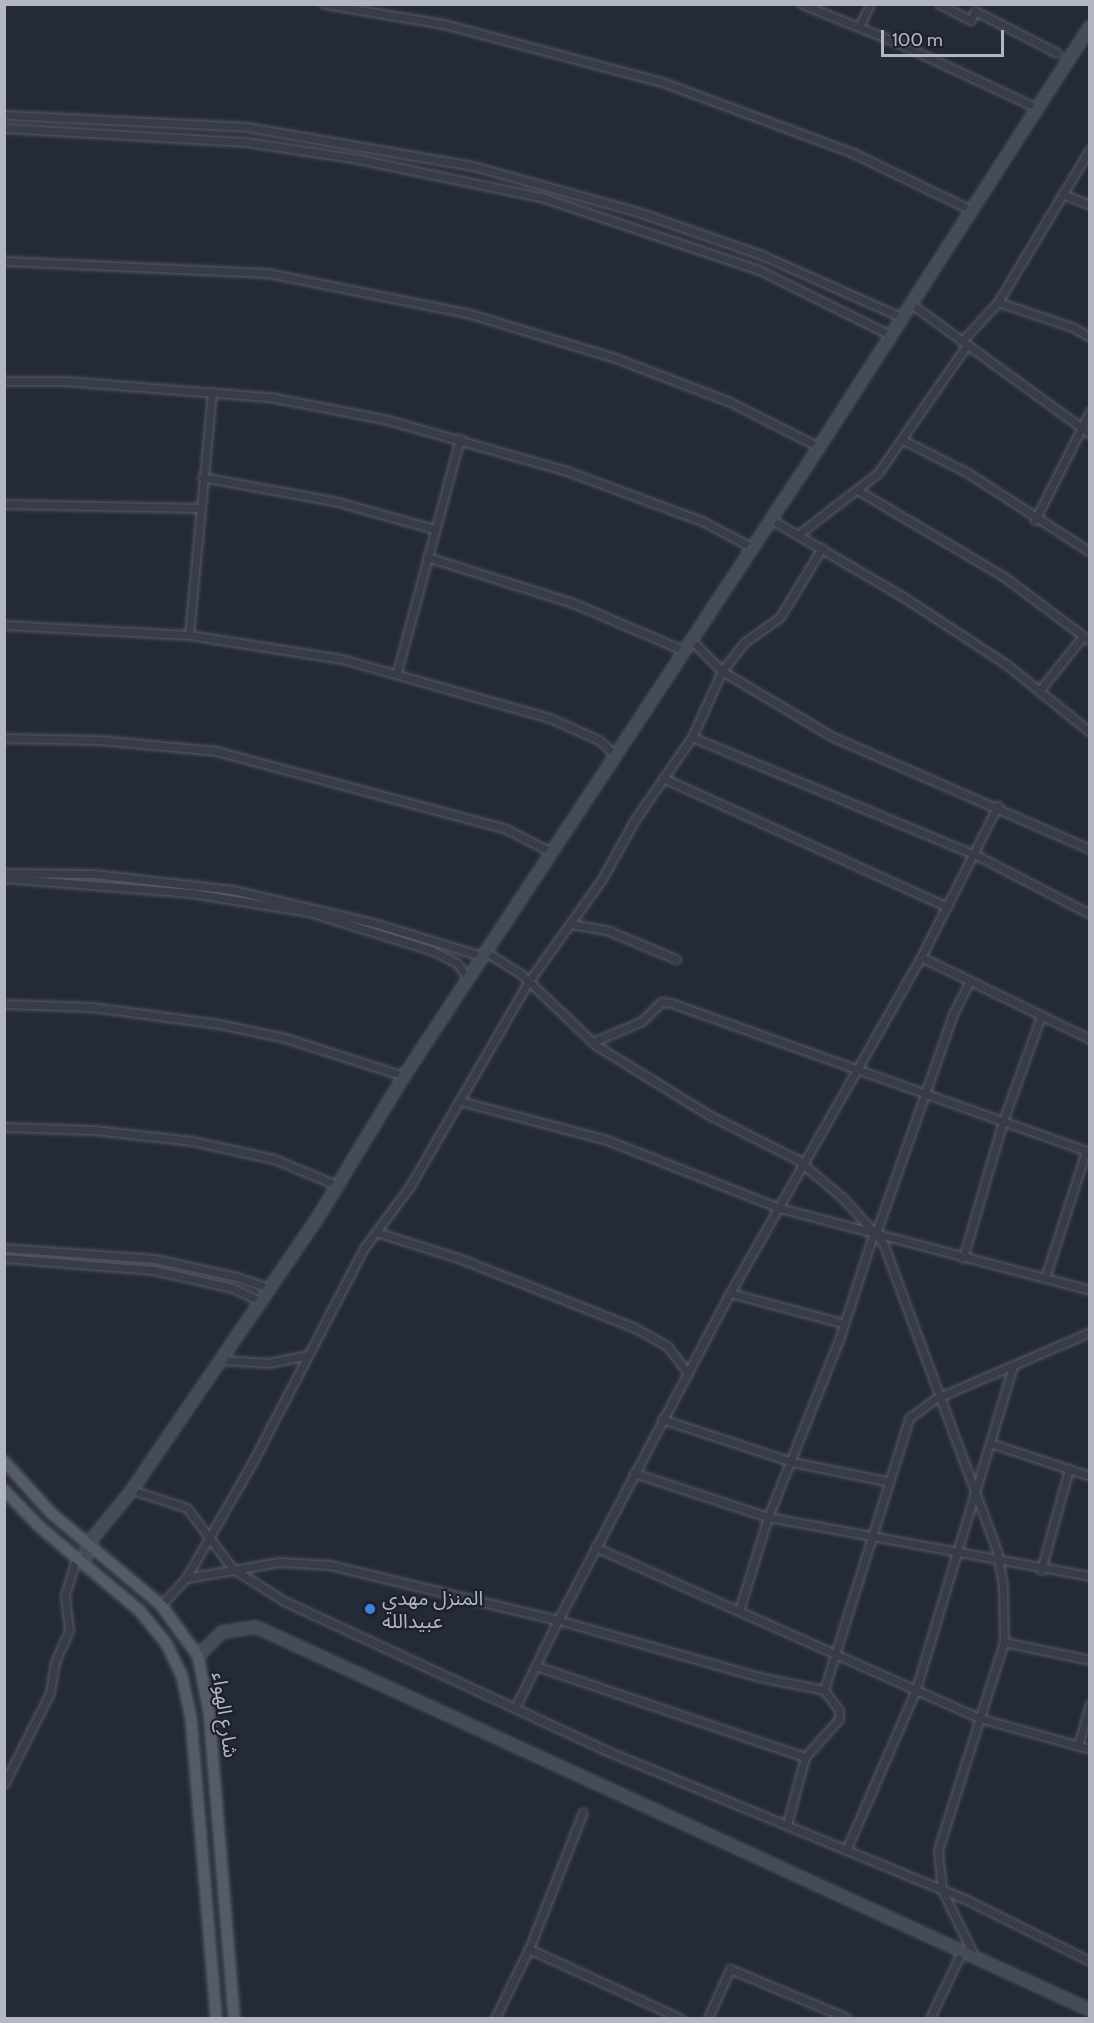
<!DOCTYPE html>
<html>
<head>
<meta charset="utf-8">
<style>
	body { margin:0 }
	#map { position:relative; width:1094px; height:2023px; overflow:hidden; background:#242a36; font-family:Cabin,"Noto Sans Arabic",sans-serif }
	div>[style] { position:absolute }
	[style*='--x'] { left:calc(var(--x)*1px); top:calc(var(--y)*1px); width:calc(var(--w)*1px); rotate:calc(var(--a)*1deg) }
	.roads { filter:drop-shadow(0 0 2px #555a64) drop-shadow(0 0 2px #555a64) }
	.street>* { height:7px; margin:-3.5px; padding:0 3.5px; transform-origin:3.5px; border-radius:3.5px; background:#373c47 }
	.secondary>* { height:10px; margin:-5px; padding:0 5px; transform-origin:5px; border-radius:5px; background:#464b59 }
	.primary>* { height:10px; margin:-5px; padding:0 5px; transform-origin:5px; border-radius:5px; background:#555b67 }
	.dots>* { width:16px; height:16px; translate:-50% -50%; box-sizing:border-box; border:3px solid #1c212b; border-radius:50% }
	span { translate:-50% -50%; white-space:nowrap; text-align:center; line-height:1.15; -webkit-text-stroke:4.5px #1c212b; paint-order:stroke }
	.poi-label { font-size:20px; color:#b2b7c3 }
	.left { translate:0 -50%; text-align:left }
	.street-label { font-size:20px; color:#b2b7c3 }
	.frame { position:absolute; inset:0; border:6px solid #b2b7c3; pointer-events:none }
	.scale { position:absolute; left:881px; top:30px; width:123px; height:27px; box-sizing:border-box; border:3px solid #b2b7c3; border-top:0; padding-left:8px; font-size:18px; line-height:21px; white-space:nowrap; color:#b2b7c3; -webkit-text-stroke:4px #1c212b; paint-order:stroke }
</style>
</head>
<body>
<div id="map">
	<div class="roads">
		<div class="street">
			<div style="--x:324;--y:4;--w:122;--a:9.5"></div>
			<div style="--x:444;--y:24;--w:226;--a:14.9"></div>
			<div style="--x:662;--y:82;--w:204;--a:20.4"></div>
			<div style="--x:853;--y:153;--w:131;--a:25.8"></div>
			<div style="--x:802;--y:4;--w:104;--a:22.1"></div>
			<div style="--x:898;--y:43;--w:153;--a:25.1"></div>
			<div style="--x:939;--y:4;--w:36;--a:27"></div>
			<div style="--x:971;--y:20;--w:10;--a:-66"></div>
			<div style="--x:975;--y:11;--w:92;--a:27.1"></div>
			<div style="--x:859;--y:27;--w:25;--a:-64"></div>
			<div style="--x:4;--y:115;--w:243;--a:2.8"></div>
			<div style="--x:247;--y:127;--w:229;--a:9.8"></div>
			<div style="--x:473;--y:166;--w:171;--a:15.6"></div>
			<div style="--x:638;--y:212;--w:133;--a:19.2"></div>
			<div style="--x:764;--y:256;--w:150;--a:24"></div>
			<div style="--x:4;--y:128;--w:242;--a:3.3"></div>
			<div style="--x:246;--y:142;--w:113;--a:8.6"></div>
			<div style="--x:358;--y:159;--w:190;--a:11.8"></div>
			<div style="--x:544;--y:198;--w:227;--a:18.5"></div>
			<div style="--x:759;--y:270;--w:146;--a:26.4"></div>
			<div style="--x:1062;--y:194;--w:30;--a:21"></div>
			<div style="--x:4;--y:261;--w:264;--a:2.6"></div>
			<div style="--x:268;--y:273;--w:203;--a:11.4"></div>
			<div style="--x:467;--y:313;--w:158;--a:16.9"></div>
			<div style="--x:618;--y:359;--w:120;--a:21"></div>
			<div style="--x:730;--y:402;--w:100;--a:26.8"></div>
			<div style="--x:998;--y:302;--w:78;--a:18.7"></div>
			<div style="--x:1072;--y:327;--w:21;--a:29"></div>
			<div style="--x:910;--y:303;--w:223;--a:36"></div>
			<div style="--x:962;--y:341;--w:53;--a:-47.3"></div>
			<div style="--x:998;--y:302;--w:179;--a:-59"></div>
			<div style="--x:4;--y:381;--w:61;--a:0"></div>
			<div style="--x:65;--y:381;--w:206;--a:4.5"></div>
			<div style="--x:270;--y:397;--w:120;--a:11"></div>
			<div style="--x:388;--y:420;--w:183;--a:15.9"></div>
			<div style="--x:564;--y:470;--w:147;--a:20.3"></div>
			<div style="--x:702;--y:521;--w:58;--a:27.9"></div>
			<div style="--x:903;--y:440;--w:73;--a:26.9"></div>
			<div style="--x:968;--y:473;--w:145;--a:32.9"></div>
			<div style="--x:202;--y:477;--w:138;--a:10.4"></div>
			<div style="--x:338;--y:502;--w:100;--a:15.7"></div>
			<div style="--x:859;--y:491;--w:167;--a:30.6"></div>
			<div style="--x:1003;--y:576;--w:109;--a:36.8"></div>
			<div style="--x:4;--y:504;--w:194;--a:1.2"></div>
			<div style="--x:770;--y:519;--w:153;--a:30.3"></div>
			<div style="--x:902;--y:596;--w:124;--a:33.2"></div>
			<div style="--x:1006;--y:664;--w:108;--a:39"></div>
			<div style="--x:1035;--y:520;--w:122;--a:-63.2"></div>
			<div style="--x:799;--y:534;--w:100;--a:-37.7"></div>
			<div style="--x:878;--y:473;--w:156;--a:-55.2"></div>
			<div style="--x:427;--y:557;--w:153;--a:17.5"></div>
			<div style="--x:573;--y:603;--w:122;--a:23.2"></div>
			<div style="--x:4;--y:625;--w:185;--a:3.1"></div>
			<div style="--x:189;--y:635;--w:155;--a:8.9"></div>
			<div style="--x:342;--y:659;--w:218;--a:15.9"></div>
			<div style="--x:552;--y:719;--w:51;--a:24.1"></div>
			<div style="--x:599;--y:740;--w:22;--a:43"></div>
			<div style="--x:189;--y:635;--w:244;--a:-84.6"></div>
			<div style="--x:692;--y:641;--w:42;--a:45"></div>
			<div style="--x:722;--y:671;--w:127;--a:30.8"></div>
			<div style="--x:831;--y:736;--w:283;--a:23.6"></div>
			<div style="--x:397;--y:672;--w:242;--a:-74.9"></div>
			<div style="--x:1039;--y:691;--w:70;--a:-51.3"></div>
			<div style="--x:692;--y:737;--w:308;--a:22.6"></div>
			<div style="--x:976;--y:855;--w:128;--a:27.4"></div>
			<div style="--x:4;--y:738;--w:96;--a:1.2"></div>
			<div style="--x:100;--y:740;--w:117;--a:5.4"></div>
			<div style="--x:216;--y:751;--w:298;--a:15"></div>
			<div style="--x:504;--y:828;--w:53;--a:27.1"></div>
			<div style="--x:663;--y:778;--w:312;--a:24.4"></div>
			<div style="--x:4;--y:873;--w:90;--a:0.6"></div>
			<div style="--x:94;--y:874;--w:140;--a:6.6"></div>
			<div style="--x:233;--y:890;--w:145;--a:13.2"></div>
			<div style="--x:374;--y:923;--w:113;--a:17"></div>
			<div style="--x:4;--y:878;--w:188;--a:4.6"></div>
			<div style="--x:191;--y:893;--w:120;--a:9.1"></div>
			<div style="--x:309;--y:912;--w:128;--a:17.3"></div>
			<div style="--x:431;--y:950;--w:29;--a:27"></div>
			<div style="--x:457;--y:963;--w:19;--a:55"></div>
			<div style="--x:571;--y:924;--w:39;--a:10"></div>
			<div style="--x:609;--y:931;--w:73;--a:22.7"></div>
			<div style="--x:486;--y:952;--w:41;--a:32.2"></div>
			<div style="--x:521;--y:974;--w:105;--a:43.5"></div>
			<div style="--x:597;--y:1046;--w:132;--a:31.6"></div>
			<div style="--x:709;--y:1115;--w:100;--a:26.8"></div>
			<div style="--x:798;--y:1160;--w:60;--a:40.3"></div>
			<div style="--x:844;--y:1199;--w:59;--a:48.4"></div>
			<div style="--x:883;--y:1243;--w:329;--a:69.7"></div>
			<div style="--x:997;--y:1552;--w:36;--a:80"></div>
			<div style="--x:1003;--y:1587;--w:55;--a:89"></div>
			<div style="--x:1004;--y:1642;--w:218;--a:107.6"></div>
			<div style="--x:938;--y:1850;--w:40;--a:84.3"></div>
			<div style="--x:942;--y:1890;--w:72;--a:63.8"></div>
			<div style="--x:921;--y:957;--w:188;--a:25.9"></div>
			<div style="--x:4;--y:1004;--w:88;--a:2"></div>
			<div style="--x:92;--y:1007;--w:128;--a:7.6"></div>
			<div style="--x:219;--y:1024;--w:67;--a:12"></div>
			<div style="--x:285;--y:1038;--w:125;--a:17.7"></div>
			<div style="--x:593;--y:1042;--w:53;--a:-23.2"></div>
			<div style="--x:642;--y:1021;--w:27;--a:-45"></div>
			<div style="--x:661;--y:1002;--w:10;--a:6"></div>
			<div style="--x:671;--y:1003;--w:445;--a:19.6"></div>
			<div style="--x:460;--y:1101;--w:152;--a:14.9"></div>
			<div style="--x:607;--y:1140;--w:186;--a:21.5"></div>
			<div style="--x:780;--y:1208;--w:321;--a:14.8"></div>
			<div style="--x:4;--y:1127;--w:90;--a:1.9"></div>
			<div style="--x:94;--y:1130;--w:99;--a:6.4"></div>
			<div style="--x:192;--y:1141;--w:84;--a:12.4"></div>
			<div style="--x:274;--y:1159;--w:70;--a:22.6"></div>
			<div style="--x:376;--y:1232;--w:89;--a:17.6"></div>
			<div style="--x:461;--y:1259;--w:187;--a:21.6"></div>
			<div style="--x:635;--y:1328;--w:37;--a:29"></div>
			<div style="--x:667;--y:1346;--w:34;--a:52"></div>
			<div style="--x:876;--y:1233;--w:232;--a:-70.6"></div>
			<div style="--x:953;--y:1014;--w:37;--a:-63"></div>
			<div style="--x:4;--y:1248;--w:151;--a:4.2"></div>
			<div style="--x:155;--y:1259;--w:84;--a:12.4"></div>
			<div style="--x:237;--y:1277;--w:36;--a:19"></div>
			<div style="--x:4;--y:1258;--w:149;--a:4.6"></div>
			<div style="--x:153;--y:1270;--w:81;--a:12.8"></div>
			<div style="--x:232;--y:1288;--w:33;--a:25"></div>
			<div style="--x:963;--y:1258;--w:143;--a:-73.7"></div>
			<div style="--x:1003;--y:1121;--w:112;--a:-70.1"></div>
			<div style="--x:1045;--y:1278;--w:133;--a:-72.1"></div>
			<div style="--x:730;--y:1293;--w:116;--a:15"></div>
			<div style="--x:223;--y:1360;--w:45;--a:3.8"></div>
			<div style="--x:268;--y:1363;--w:41;--a:-11.3"></div>
			<div style="--x:662;--y:1419;--w:137;--a:18.3"></div>
			<div style="--x:792;--y:1462;--w:96;--a:11.4"></div>
			<div style="--x:990;--y:1443;--w:105;--a:18.3"></div>
			<div style="--x:634;--y:1473;--w:141;--a:18.2"></div>
			<div style="--x:768;--y:1517;--w:327;--a:10.4"></div>
			<div style="--x:132;--y:1490;--w:58;--a:18.1"></div>
			<div style="--x:187;--y:1508;--w:75;--a:53.1"></div>
			<div style="--x:232;--y:1568;--w:62;--a:32.4"></div>
			<div style="--x:284;--y:1601;--w:354;--a:24.9"></div>
			<div style="--x:605;--y:1750;--w:390;--a:22.5"></div>
			<div style="--x:965;--y:1899;--w:140;--a:26.4"></div>
			<div style="--x:595;--y:1547;--w:420;--a:24"></div>
			<div style="--x:979;--y:1718;--w:115;--a:15.6"></div>
			<div style="--x:1041;--y:1570;--w:105;--a:-74.5"></div>
			<div style="--x:186;--y:1578;--w:130;--a:-60.1"></div>
			<div style="--x:251;--y:1465;--w:245;--a:-62.5"></div>
			<div style="--x:364;--y:1248;--w:77;--a:-53.4"></div>
			<div style="--x:410;--y:1186;--w:237;--a:-59.9"></div>
			<div style="--x:529;--y:981;--w:125;--a:-54.4"></div>
			<div style="--x:602;--y:879;--w:66;--a:-61.1"></div>
			<div style="--x:634;--y:821;--w:102;--a:-55.4"></div>
			<div style="--x:692;--y:737;--w:72;--a:-65.6"></div>
			<div style="--x:722;--y:671;--w:37;--a:-52"></div>
			<div style="--x:745;--y:642;--w:43;--a:-35.5"></div>
			<div style="--x:780;--y:617;--w:81;--a:-58.7"></div>
			<div style="--x:161;--y:1605;--w:37;--a:-47"></div>
			<div style="--x:186;--y:1578;--w:95;--a:-9.7"></div>
			<div style="--x:280;--y:1562;--w:50;--a:3.4"></div>
			<div style="--x:330;--y:1565;--w:235;--a:13.6"></div>
			<div style="--x:558;--y:1620;--w:369;--a:-62.3"></div>
			<div style="--x:730;--y:1293;--w:386;--a:-60.4"></div>
			<div style="--x:921;--y:957;--w:170;--a:-63.1"></div>
			<div style="--x:739;--y:1611;--w:98;--a:-72.9"></div>
			<div style="--x:768;--y:1517;--w:194;--a:-68.2"></div>
			<div style="--x:840;--y:1337;--w:107;--a:-72.1"></div>
			<div style="--x:1004;--y:1642;--w:88;--a:11.8"></div>
			<div style="--x:539;--y:1667;--w:281;--a:18.7"></div>
			<div style="--x:515;--y:1708;--w:98;--a:-64"></div>
			<div style="--x:558;--y:1620;--w:209;--a:15.8"></div>
			<div style="--x:759;--y:1677;--w:66;--a:11.3"></div>
			<div style="--x:824;--y:1690;--w:285;--a:-72.6"></div>
			<div style="--x:909;--y:1418;--w:34;--a:-36"></div>
			<div style="--x:937;--y:1398;--w:167;--a:-23.3"></div>
			<div style="--x:1078;--y:1746;--w:44;--a:-74.1"></div>
			<div style="--x:4;--y:1784;--w:102;--a:-63.2"></div>
			<div style="--x:50;--y:1693;--w:31;--a:-81"></div>
			<div style="--x:55;--y:1662;--w:35;--a:-66"></div>
			<div style="--x:69;--y:1630;--w:35;--a:-97"></div>
			<div style="--x:65;--y:1595;--w:39;--a:-73"></div>
			<div style="--x:787;--y:1824;--w:69;--a:-75"></div>
			<div style="--x:805;--y:1757;--w:51;--a:-48.2"></div>
			<div style="--x:839;--y:1719;--w:9;--a:-90"></div>
			<div style="--x:839;--y:1710;--w:25;--a:-127"></div>
			<div style="--x:847;--y:1848;--w:173;--a:-66.5"></div>
			<div style="--x:916;--y:1689;--w:338;--a:-73.3"></div>
			<div style="--x:529;--y:1949;--w:166;--a:24.6"></div>
			<div style="--x:495;--y:2018;--w:77;--a:-63.8"></div>
			<div style="--x:529;--y:1949;--w:147;--a:-68.5"></div>
			<div style="--x:708;--y:2018;--w:54;--a:-65.8"></div>
			<div style="--x:730;--y:1969;--w:127;--a:22.7"></div>
			<div style="--x:930;--y:2018;--w:74;--a:-64.5"></div>
		</div>
		<div class="secondary">
			<div style="--x:84;--y:1564;--w:20;--a:-79"></div>
			<div style="--x:88;--y:1544;--w:70;--a:-50.8"></div>
			<div style="--x:132;--y:1490;--w:328;--a:-55.7"></div>
			<div style="--x:317;--y:1219;--w:167;--a:-58.7"></div>
			<div style="--x:404;--y:1076;--w:754;--a:-56.58"></div>
			<div style="--x:819;--y:447;--w:500;--a:-57.2"></div>
			<div style="--x:198;--y:1656;--w:34;--a:-45"></div>
			<div style="--x:222;--y:1632;--w:34;--a:-8"></div>
			<div style="--x:256;--y:1627;--w:918;--a:24.67"></div>
		</div>
		<div class="primary">
			<div style="--x:4;--y:1461;--w:70;--a:47.9"></div>
			<div style="--x:51;--y:1513;--w:143;--a:39.9"></div>
			<div style="--x:161;--y:1605;--w:63;--a:54"></div>
			<div style="--x:198;--y:1656;--w:57;--a:78.9"></div>
			<div style="--x:209;--y:1712;--w:307;--a:85.3"></div>
			<div style="--x:4;--y:1490;--w:53;--a:45.8"></div>
			<div style="--x:41;--y:1528;--w:129;--a:40"></div>
			<div style="--x:140;--y:1611;--w:41;--a:50.9"></div>
			<div style="--x:166;--y:1643;--w:37;--a:64"></div>
			<div style="--x:182;--y:1676;--w:43;--a:77.9"></div>
			<div style="--x:191;--y:1718;--w:301;--a:85.2"></div>
		</div>
	</div>
	<div class="dots">
		<div style="left:370px;top:1609px;background:#3f7fe0"></div>
	</div>
	<div class="poi-label">
		<span class="left" style="left:382px;top:1610px">المنزل مهدي<br>عبيدالله</span>
	</div>
	<div class="street-label">
		<span style="left:225px;top:1715px;rotate:82deg">شارع الهواء</span>
	</div>
	<div class="frame"></div>
	<div class="scale">100 m</div>
</div>
</body>
</html>
